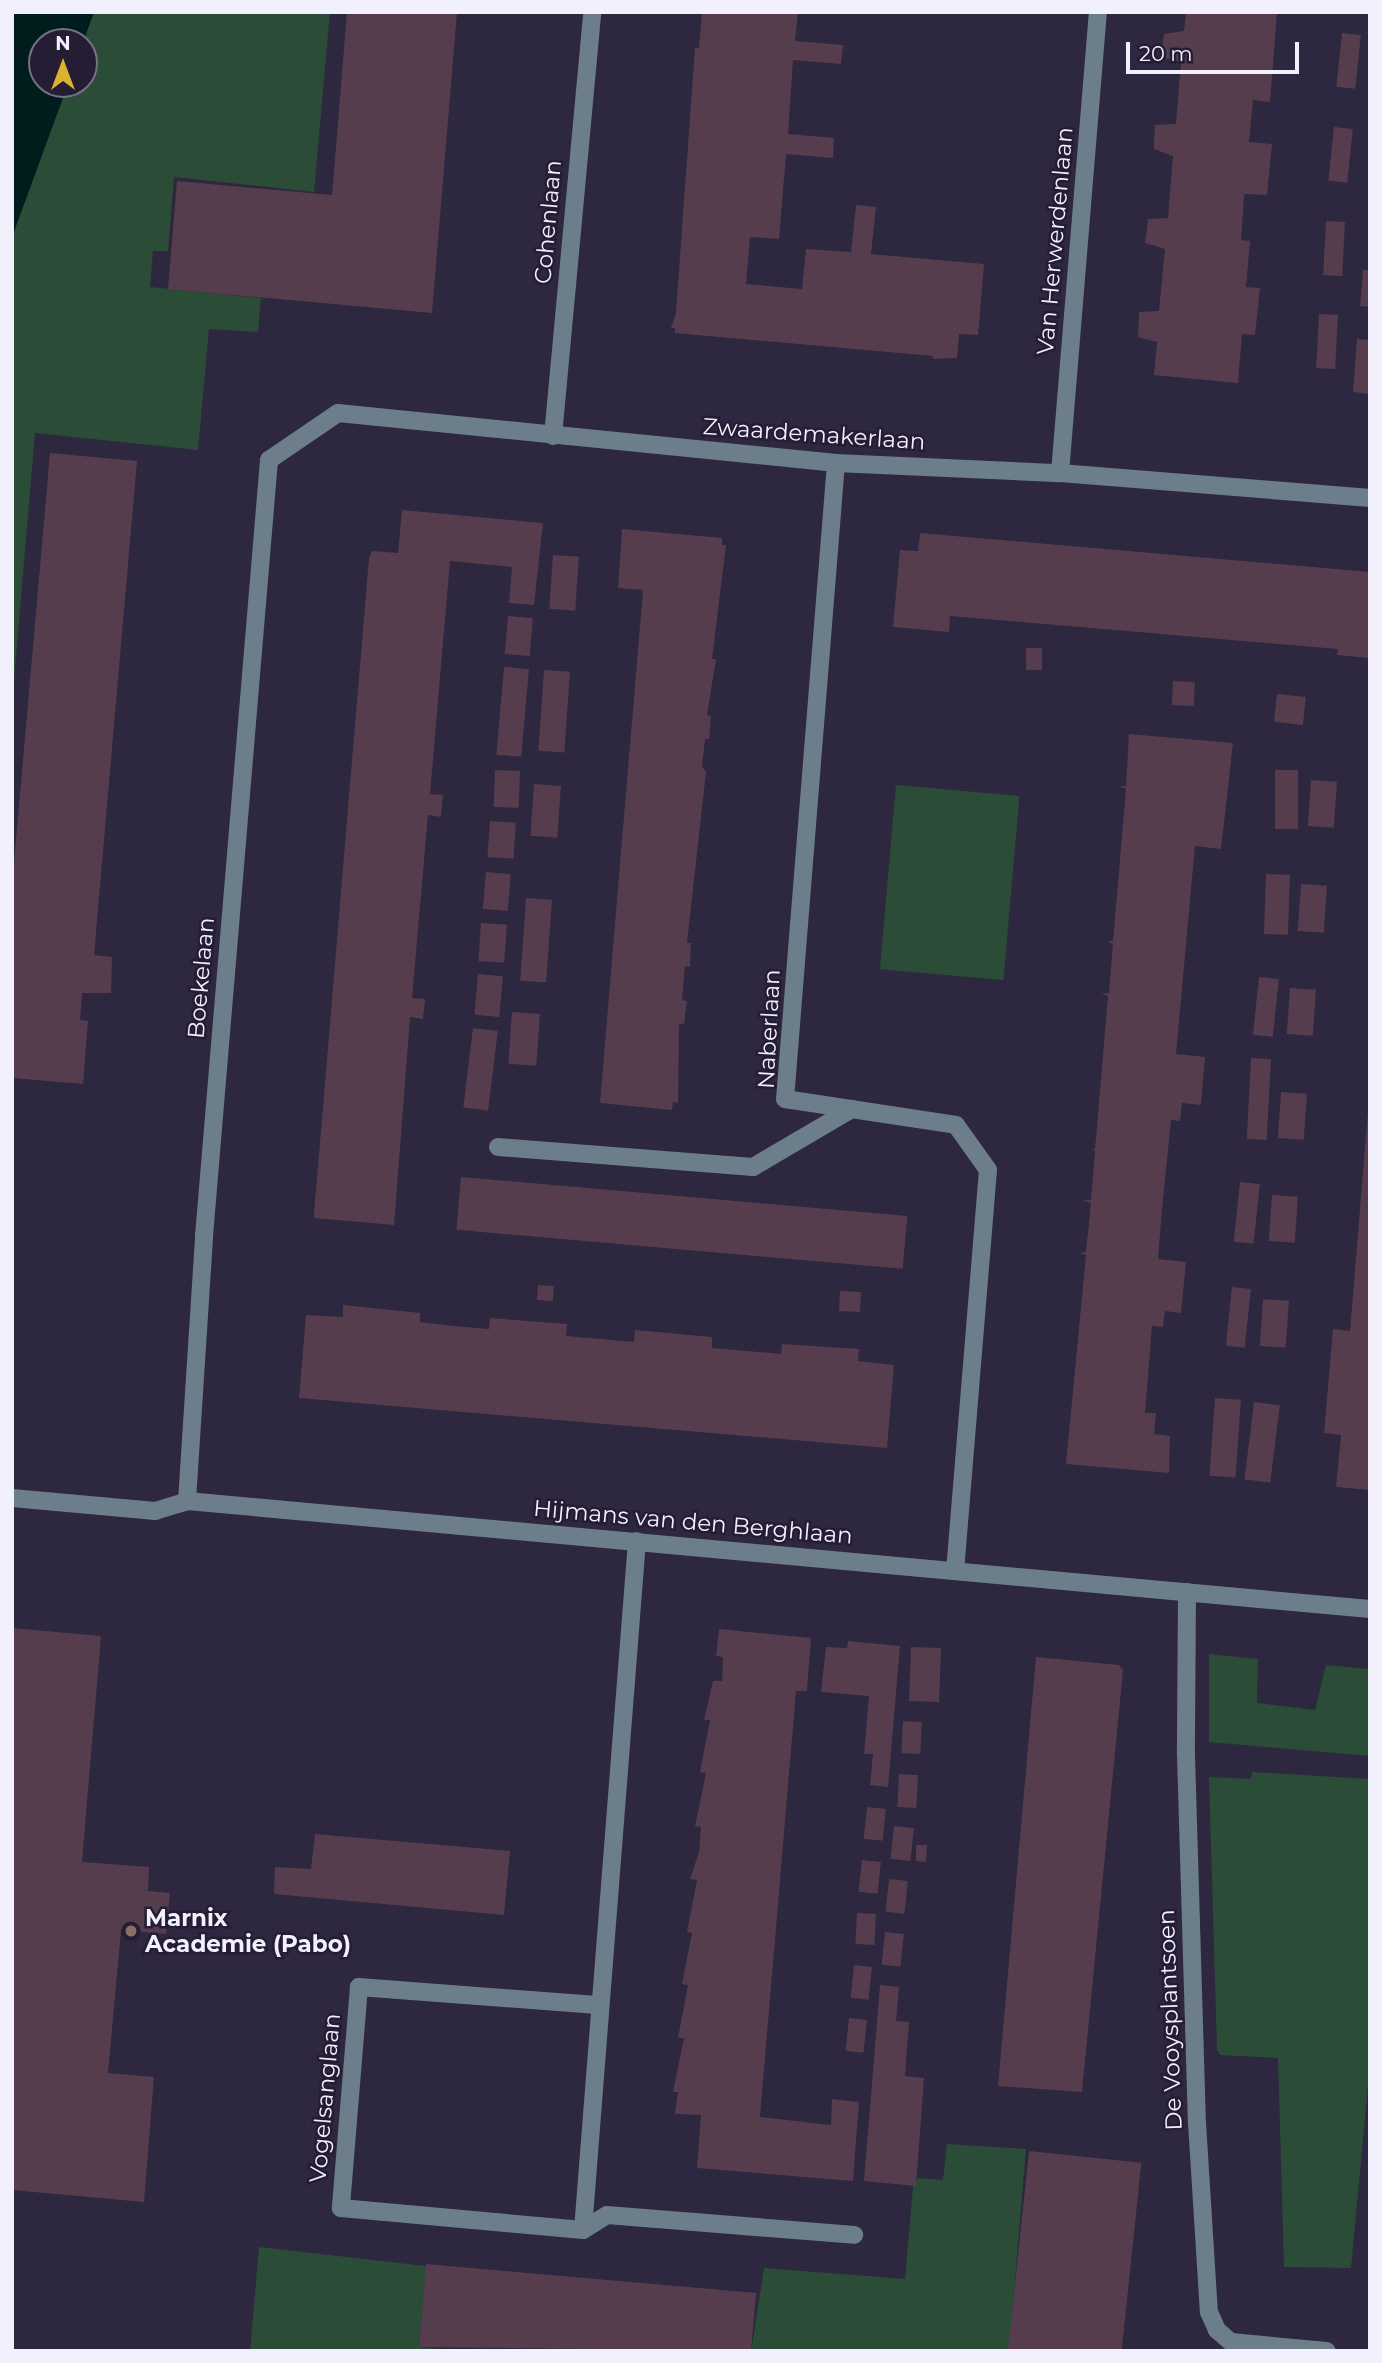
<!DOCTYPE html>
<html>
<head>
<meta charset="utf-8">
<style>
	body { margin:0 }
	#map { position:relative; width:1382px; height:2363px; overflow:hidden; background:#2d273f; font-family:Montserrat,sans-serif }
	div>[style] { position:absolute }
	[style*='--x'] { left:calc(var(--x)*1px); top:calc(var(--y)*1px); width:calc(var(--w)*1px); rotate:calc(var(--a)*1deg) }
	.green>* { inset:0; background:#2b4c36; transform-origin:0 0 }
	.water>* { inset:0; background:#001c1d }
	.building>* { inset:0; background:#563d4e; transform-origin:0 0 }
	.minor>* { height:18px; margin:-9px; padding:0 9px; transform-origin:9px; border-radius:9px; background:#6b7e89 }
	.dots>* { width:19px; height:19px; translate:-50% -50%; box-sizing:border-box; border:4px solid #241d34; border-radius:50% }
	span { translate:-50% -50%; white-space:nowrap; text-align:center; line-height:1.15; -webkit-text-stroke:5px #241d34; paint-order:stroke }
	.street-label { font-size:23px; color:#f3f0fd }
	.poi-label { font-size:23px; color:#f3f0fd; font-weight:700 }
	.left { translate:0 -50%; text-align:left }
	.frame { position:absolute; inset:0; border:14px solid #f3f0fd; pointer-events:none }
	.north { position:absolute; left:28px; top:28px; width:70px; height:70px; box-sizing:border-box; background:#241d34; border:2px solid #777184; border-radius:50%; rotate:0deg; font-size:19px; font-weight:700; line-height:28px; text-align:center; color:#f3f0fd }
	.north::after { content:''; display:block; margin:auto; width:24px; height:32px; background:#dcb233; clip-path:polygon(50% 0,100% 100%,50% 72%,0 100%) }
	.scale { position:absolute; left:1126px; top:42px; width:173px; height:32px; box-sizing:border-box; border:4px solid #f3f0fd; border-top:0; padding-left:9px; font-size:21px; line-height:24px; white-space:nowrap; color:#f3f0fd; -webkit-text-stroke:5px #241d34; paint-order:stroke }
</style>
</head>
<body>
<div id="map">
	<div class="green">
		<div style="clip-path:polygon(94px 12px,330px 12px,314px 192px,174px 177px,168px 251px,153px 251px,150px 287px,261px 298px,258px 332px,209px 329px,198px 450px,35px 433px,12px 704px,12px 237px,68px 84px,84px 84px,83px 42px)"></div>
		<div style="left:896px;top:785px;width:124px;height:185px;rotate:5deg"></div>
		<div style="clip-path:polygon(1209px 1654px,1258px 1659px,1257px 1703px,1315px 1710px,1326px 1665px,1370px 1669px,1370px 1756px,1209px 1742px)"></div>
		<div style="clip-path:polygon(1252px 1772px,1370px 1779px,1370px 2065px,1351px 2268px,1284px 2267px,1278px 2058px,1220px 2055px,1217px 2050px,1209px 1777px,1251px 1779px)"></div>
		<div style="clip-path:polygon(947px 2144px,1026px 2149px,1009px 2351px,751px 2351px,764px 2268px,905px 2279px,913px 2186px,918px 2178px,943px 2180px)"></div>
		<div style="clip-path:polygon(259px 2247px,426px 2266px,419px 2347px,465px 2351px,250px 2351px)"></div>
	</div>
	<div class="water">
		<div style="clip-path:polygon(12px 12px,94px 12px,83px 42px,42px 42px,42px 84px,68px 84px,12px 237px)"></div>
	</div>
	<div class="building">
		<div style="clip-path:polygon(347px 12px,457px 12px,432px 313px,168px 289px,177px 181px,332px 195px)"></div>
		<div style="clip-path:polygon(702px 12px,798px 12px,795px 41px,843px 45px,841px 64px,793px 60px,788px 134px,834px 138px,833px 158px,786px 154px,779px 239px,750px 237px,746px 284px,802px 289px,806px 249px,851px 252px,856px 205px,876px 207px,871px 254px,984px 264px,978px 335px,959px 334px,957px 358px,933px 359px,933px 356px,675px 333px,675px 328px,671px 328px,676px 313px,695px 48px,699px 48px)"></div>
		<div style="clip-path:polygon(1186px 12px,1277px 12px,1270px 102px,1253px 100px,1249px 142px,1272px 144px,1267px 195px,1245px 194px,1244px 197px,1241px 240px,1250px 241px,1246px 287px,1260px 288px,1255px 335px,1242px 334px,1238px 383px,1154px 375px,1157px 342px,1138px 337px,1139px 312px,1159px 311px,1165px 249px,1145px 243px,1148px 219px,1168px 218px,1170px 191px,1173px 156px,1154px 149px,1154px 139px,1155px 125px,1176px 124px,1181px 62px,1161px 57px,1164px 34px,1184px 31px)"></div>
		<div style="left:1342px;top:33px;width:19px;height:54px;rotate:6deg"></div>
		<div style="left:1334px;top:127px;width:19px;height:54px;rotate:6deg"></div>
		<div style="left:1326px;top:221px;width:19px;height:54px;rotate:3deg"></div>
		<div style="clip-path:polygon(1363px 270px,1370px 270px,1370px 307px,1360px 306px)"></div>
		<div style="left:1319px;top:314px;width:19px;height:54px;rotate:3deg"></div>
		<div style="clip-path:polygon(1357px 339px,1370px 340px,1370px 394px,1353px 392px)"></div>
		<div style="clip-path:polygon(50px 453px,137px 461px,94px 955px,112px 957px,111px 993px,82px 993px,80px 1020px,88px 1021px,83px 1084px,12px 1078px,12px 885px)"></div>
		<div style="clip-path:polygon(402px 510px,543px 523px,534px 605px,509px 603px,512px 567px,450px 561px,430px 794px,443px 795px,441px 817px,428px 815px,412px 998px,425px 999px,423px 1019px,410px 1017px,394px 1225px,314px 1218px,314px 1214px,369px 558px,372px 551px,398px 553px)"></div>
		<div style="clip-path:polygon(622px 529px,722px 538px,722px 545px,726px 545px,712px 659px,716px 659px,707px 715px,711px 716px,709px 739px,705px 739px,702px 767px,706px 772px,687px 943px,691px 943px,690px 967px,685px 966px,682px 1000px,687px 1001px,684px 1024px,679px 1024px,678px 1103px,673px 1102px,672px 1110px,600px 1103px,643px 590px,618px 588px)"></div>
		<div style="clip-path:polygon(920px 533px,1370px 572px,1370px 652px,1368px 658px,1337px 655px,1338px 649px,950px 616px,949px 632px,893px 627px,900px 550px,918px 551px)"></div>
		<div style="left:553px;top:555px;width:26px;height:54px;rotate:4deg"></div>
		<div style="left:508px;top:616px;width:25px;height:38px;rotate:5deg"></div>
		<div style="left:1026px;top:648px;width:16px;height:22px"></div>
		<div style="left:504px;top:667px;width:25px;height:88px;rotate:5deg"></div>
		<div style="left:544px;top:670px;width:26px;height:81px;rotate:4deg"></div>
		<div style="left:1173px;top:681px;width:22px;height:24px;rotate:3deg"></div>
		<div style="left:1277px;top:694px;width:29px;height:28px;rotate:6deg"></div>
		<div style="clip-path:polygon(1129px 734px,1233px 743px,1221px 849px,1195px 846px,1176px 1054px,1205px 1057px,1201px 1105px,1182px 1103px,1180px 1121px,1171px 1120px,1162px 1209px,1158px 1259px,1186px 1262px,1181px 1313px,1165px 1311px,1163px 1327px,1152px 1326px,1149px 1364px,1145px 1413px,1156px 1413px,1154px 1434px,1170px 1436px,1169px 1473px,1066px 1464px,1086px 1255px,1079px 1253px,1086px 1252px,1091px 1203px,1083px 1200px,1091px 1200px,1095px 1151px,1092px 1148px,1095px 1149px,1108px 996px,1101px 994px,1109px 993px,1113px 944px,1107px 941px,1113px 941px,1126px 789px,1119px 786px,1126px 786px)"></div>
		<div style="left:495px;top:770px;width:25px;height:37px;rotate:2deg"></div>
		<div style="left:1275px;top:770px;width:23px;height:59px"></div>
		<div style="left:1311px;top:780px;width:26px;height:46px;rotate:4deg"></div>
		<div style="left:534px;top:784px;width:27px;height:52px;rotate:4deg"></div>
		<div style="left:490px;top:821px;width:26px;height:36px;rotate:4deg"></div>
		<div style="left:486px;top:872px;width:25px;height:37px;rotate:5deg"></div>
		<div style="left:1266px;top:874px;width:24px;height:60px;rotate:2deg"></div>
		<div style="left:1301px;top:884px;width:26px;height:47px;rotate:4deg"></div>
		<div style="left:526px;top:898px;width:26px;height:83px;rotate:4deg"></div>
		<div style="left:481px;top:923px;width:26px;height:38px;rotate:4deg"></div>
		<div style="left:478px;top:974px;width:25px;height:41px;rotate:5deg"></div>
		<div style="left:1259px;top:977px;width:20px;height:58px;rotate:6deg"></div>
		<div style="left:1290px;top:988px;width:26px;height:46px;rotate:4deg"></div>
		<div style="left:512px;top:1012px;width:28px;height:52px;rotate:4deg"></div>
		<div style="left:473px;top:1028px;width:25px;height:80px;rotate:7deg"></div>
		<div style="left:1251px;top:1058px;width:20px;height:81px;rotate:3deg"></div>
		<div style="left:1281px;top:1092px;width:26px;height:46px;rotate:4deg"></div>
		<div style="clip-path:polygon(1368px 1111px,1370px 1111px,1370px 1490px,1336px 1487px,1341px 1435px,1324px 1433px,1333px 1329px,1350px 1331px)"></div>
		<div style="left:461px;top:1177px;width:448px;height:53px;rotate:5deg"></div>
		<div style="left:1240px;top:1182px;width:20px;height:60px;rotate:6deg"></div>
		<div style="left:1272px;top:1195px;width:26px;height:46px;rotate:4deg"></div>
		<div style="left:538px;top:1285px;width:16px;height:15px;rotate:4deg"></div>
		<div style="left:1232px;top:1287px;width:19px;height:59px;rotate:6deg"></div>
		<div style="left:840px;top:1291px;width:21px;height:20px;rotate:3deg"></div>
		<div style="left:1263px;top:1299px;width:26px;height:47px;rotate:4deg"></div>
		<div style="clip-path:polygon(343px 1305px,420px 1313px,420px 1322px,453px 1326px,489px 1329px,490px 1318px,567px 1324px,566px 1336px,634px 1342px,635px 1330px,712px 1337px,712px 1348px,781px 1354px,782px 1344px,859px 1349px,858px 1361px,894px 1365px,887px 1448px,299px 1398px,306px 1315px,343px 1317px)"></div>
		<div style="left:1215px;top:1398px;width:26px;height:78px;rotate:4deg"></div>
		<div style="left:1254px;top:1402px;width:26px;height:78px;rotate:7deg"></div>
		<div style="clip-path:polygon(12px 1628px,101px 1636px,82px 1862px,149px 1867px,148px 1891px,170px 1893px,166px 1934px,121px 1930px,108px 2073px,154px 2077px,144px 2202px,12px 2190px)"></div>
		<div style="clip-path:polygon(719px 1629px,811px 1638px,807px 1691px,796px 1691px,760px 2117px,831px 2125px,832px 2099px,859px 2102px,853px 2181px,697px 2168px,701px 2115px,675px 2114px,678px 2092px,673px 2092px,684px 2038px,678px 2038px,688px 1985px,682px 1984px,692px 1933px,687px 1932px,697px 1880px,690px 1879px,699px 1852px,701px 1827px,695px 1826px,706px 1773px,700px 1772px,710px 1720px,704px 1720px,713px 1681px,722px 1681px,723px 1657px,716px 1656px)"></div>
		<div style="clip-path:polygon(848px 1641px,900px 1646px,888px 1787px,870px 1785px,873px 1754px,864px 1754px,869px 1696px,821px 1692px,826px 1647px,847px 1648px)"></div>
		<div style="left:911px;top:1647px;width:30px;height:54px;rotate:2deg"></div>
		<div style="clip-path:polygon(1036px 1657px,1119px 1665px,1123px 1670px,1082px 2092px,998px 2086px)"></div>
		<div style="left:903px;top:1721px;width:19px;height:32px;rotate:3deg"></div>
		<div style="left:899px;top:1774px;width:19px;height:33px;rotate:3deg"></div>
		<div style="left:867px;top:1807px;width:19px;height:32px;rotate:6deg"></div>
		<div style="left:894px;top:1826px;width:20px;height:33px;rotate:6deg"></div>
		<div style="clip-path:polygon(315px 1834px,510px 1851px,504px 1915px,274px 1894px,275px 1867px,311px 1869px)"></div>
		<div style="clip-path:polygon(916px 1845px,927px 1845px,926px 1862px,916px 1861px)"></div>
		<div style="left:862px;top:1860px;width:19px;height:32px;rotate:6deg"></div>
		<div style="left:889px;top:1879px;width:19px;height:33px;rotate:6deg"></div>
		<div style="left:857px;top:1913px;width:19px;height:31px;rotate:3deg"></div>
		<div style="left:885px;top:1932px;width:19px;height:33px;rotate:6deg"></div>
		<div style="left:854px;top:1965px;width:18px;height:33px;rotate:6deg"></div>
		<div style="clip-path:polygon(880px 1985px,899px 1987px,896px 2021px,909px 2022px,905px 2076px,924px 2078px,916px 2186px,864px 2181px)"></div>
		<div style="left:849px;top:2018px;width:18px;height:33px;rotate:6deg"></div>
		<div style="left:1029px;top:2151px;width:113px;height:201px;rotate:6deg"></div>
		<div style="clip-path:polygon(426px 2264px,756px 2293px,751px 2351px,419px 2347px)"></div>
	</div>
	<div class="minor">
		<div style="--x:553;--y:436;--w:426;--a:-84.7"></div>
		<div style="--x:836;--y:463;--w:638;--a:94.58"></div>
		<div style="--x:785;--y:1099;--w:173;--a:8.6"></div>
		<div style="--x:956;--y:1125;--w:55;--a:54.6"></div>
		<div style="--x:988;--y:1170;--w:401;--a:94.7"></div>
		<div style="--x:1060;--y:473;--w:463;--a:-85.3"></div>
		<div style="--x:498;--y:1147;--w:256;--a:4.5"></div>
		<div style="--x:753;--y:1167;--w:115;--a:-30.4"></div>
		<div style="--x:12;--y:1498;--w:144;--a:5.2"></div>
		<div style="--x:155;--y:1511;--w:34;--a:-17"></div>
		<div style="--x:187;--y:1501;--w:1188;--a:5.22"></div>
		<div style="--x:187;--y:1501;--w:266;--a:-86.3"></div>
		<div style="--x:204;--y:1236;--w:779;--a:-85.21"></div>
		<div style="--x:269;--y:460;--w:83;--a:-34.3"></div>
		<div style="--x:338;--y:413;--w:501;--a:5.73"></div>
		<div style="--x:836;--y:463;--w:224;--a:2.6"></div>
		<div style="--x:1060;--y:473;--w:311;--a:4.6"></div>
		<div style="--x:1187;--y:1592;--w:163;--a:90.4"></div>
		<div style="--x:1186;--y:1755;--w:368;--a:88.3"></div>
		<div style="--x:1197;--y:2123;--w:189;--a:86.4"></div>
		<div style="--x:1209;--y:2312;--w:20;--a:66"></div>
		<div style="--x:1217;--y:2330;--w:18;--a:41"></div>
		<div style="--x:1231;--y:2342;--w:96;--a:5.4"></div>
		<div style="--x:597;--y:2005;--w:239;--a:-175.7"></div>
		<div style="--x:359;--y:1987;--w:222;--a:94.7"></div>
		<div style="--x:341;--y:2208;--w:243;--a:5.2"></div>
		<div style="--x:583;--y:2230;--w:28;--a:-32"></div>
		<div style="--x:607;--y:2215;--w:248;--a:4.6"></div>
		<div style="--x:583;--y:2230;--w:691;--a:-85.52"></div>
	</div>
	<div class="dots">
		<div style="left:131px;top:1931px;background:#8d6e63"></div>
	</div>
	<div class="street-label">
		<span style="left:548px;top:222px;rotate:-85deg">Cohenlaan</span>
		<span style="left:1055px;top:241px;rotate:-85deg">Van Herwerdenlaan</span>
		<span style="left:814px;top:434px;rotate:4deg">Zwaardemakerlaan</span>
		<span style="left:201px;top:978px;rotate:-85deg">Boekelaan</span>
		<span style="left:769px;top:1029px;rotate:-87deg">Naberlaan</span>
		<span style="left:693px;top:1522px;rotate:5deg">Hijmans van den Berghlaan</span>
		<span style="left:1170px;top:2020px;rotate:-92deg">De Vooysplantsoen</span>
		<span style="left:325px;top:2098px;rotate:-85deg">Vogelsanglaan</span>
	</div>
	<div class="poi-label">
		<span class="left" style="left:145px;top:1931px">Marnix<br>Academie (Pabo)</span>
	</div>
	<div class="frame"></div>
	<div class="north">N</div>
	<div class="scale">20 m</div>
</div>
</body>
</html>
